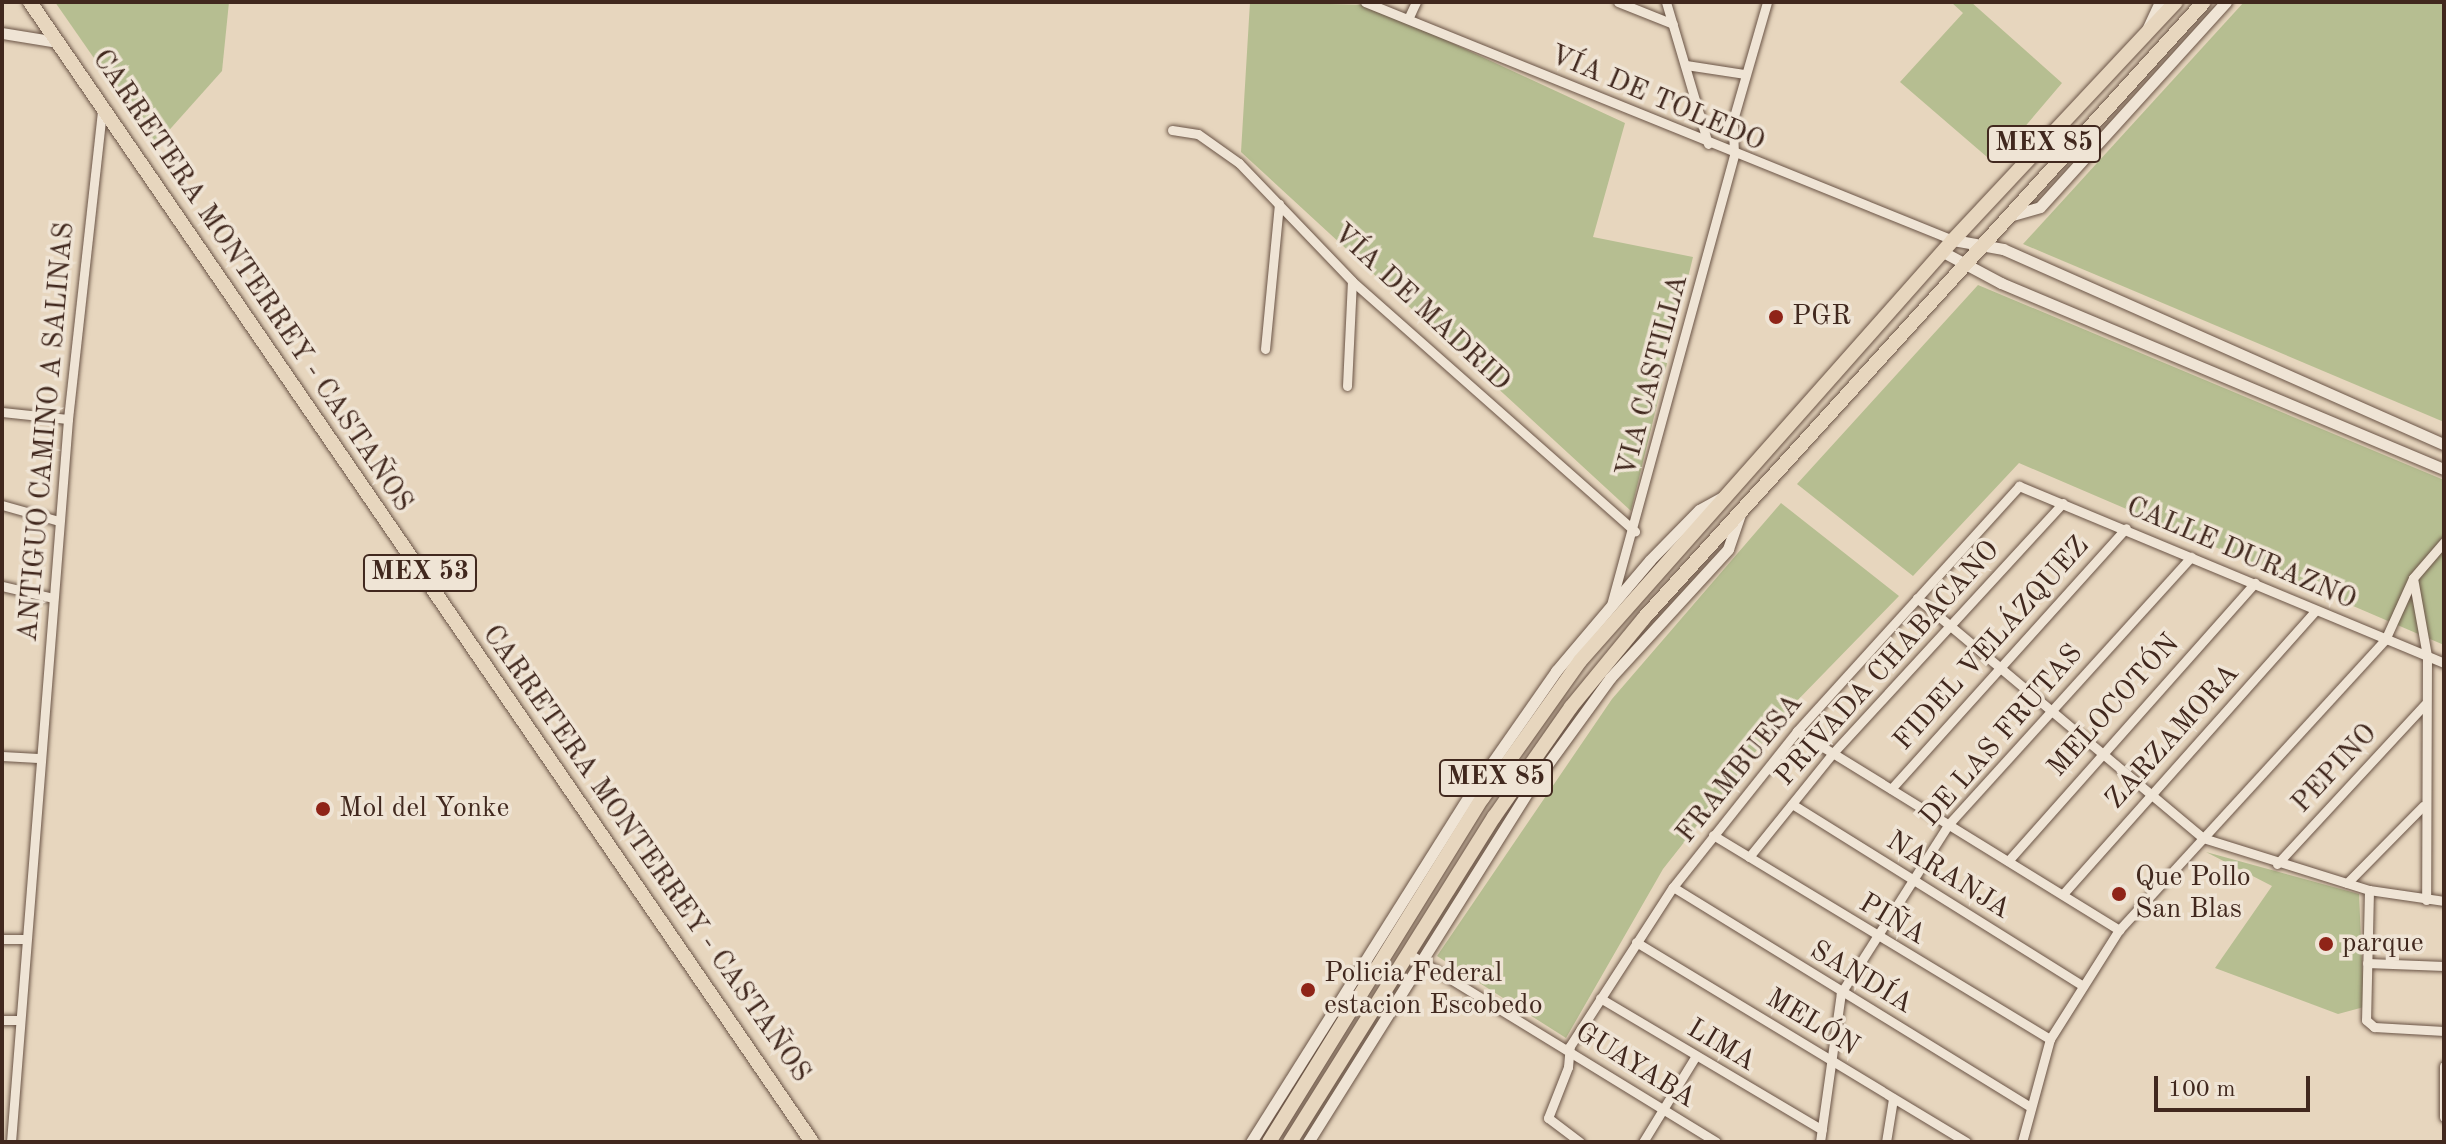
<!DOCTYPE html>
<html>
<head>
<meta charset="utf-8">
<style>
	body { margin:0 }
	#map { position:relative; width:2446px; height:1144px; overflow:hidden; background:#e7d6be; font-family:"Old Standard TT",serif }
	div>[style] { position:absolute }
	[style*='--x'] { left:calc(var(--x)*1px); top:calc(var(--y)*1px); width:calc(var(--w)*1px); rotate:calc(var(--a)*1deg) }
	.green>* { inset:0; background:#b6be91 }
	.roads { filter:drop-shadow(0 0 2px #6a5446) drop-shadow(0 0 2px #6a5446) }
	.minor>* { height:9px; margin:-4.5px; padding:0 4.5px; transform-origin:4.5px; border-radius:4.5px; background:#efe4d5 }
	.tertiary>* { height:11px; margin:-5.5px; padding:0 5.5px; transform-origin:5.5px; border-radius:5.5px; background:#efe4d5 }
	.primary>* { height:14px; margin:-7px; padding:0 7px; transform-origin:7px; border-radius:7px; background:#e7d6be }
	.trunk>* { height:14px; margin:-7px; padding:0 7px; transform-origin:7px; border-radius:7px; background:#e7d6be }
	.dots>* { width:22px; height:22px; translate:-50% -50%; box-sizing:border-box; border:4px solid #efe4d5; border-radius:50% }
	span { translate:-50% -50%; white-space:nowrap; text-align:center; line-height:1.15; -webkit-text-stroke:7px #efe4d5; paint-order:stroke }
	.shield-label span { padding:2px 6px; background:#efe4d5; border:2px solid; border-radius:6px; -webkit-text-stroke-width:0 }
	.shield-label { font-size:26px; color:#41281e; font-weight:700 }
	.street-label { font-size:28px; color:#41281e }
	.poi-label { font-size:28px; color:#41281e }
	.left { translate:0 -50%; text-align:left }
	.frame { position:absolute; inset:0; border:4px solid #41281e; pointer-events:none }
	.scale { position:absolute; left:2154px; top:1076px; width:156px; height:36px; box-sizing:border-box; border:4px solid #41281e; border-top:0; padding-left:10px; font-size:24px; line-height:28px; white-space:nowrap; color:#41281e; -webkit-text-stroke:6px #efe4d5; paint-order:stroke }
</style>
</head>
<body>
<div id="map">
	<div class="green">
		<div style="clip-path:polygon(55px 2px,229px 2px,222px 71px,155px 146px)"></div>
		<div style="clip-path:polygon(1250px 2px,1370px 5px,1625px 123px,1593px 237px,1693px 257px,1631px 511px,1241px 152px)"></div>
		<div style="clip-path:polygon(1951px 2px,1971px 2px,2062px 83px,1994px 163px,1900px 82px,1963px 13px)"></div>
		<div style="clip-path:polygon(2244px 2px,2444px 2px,2444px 422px,2023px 244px)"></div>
		<div style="clip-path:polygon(1978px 285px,2444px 480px,2444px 645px,2019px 463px,1913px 576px,1797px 484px)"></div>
		<div style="clip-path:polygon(1781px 503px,1899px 596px,1790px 708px,1663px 869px,1566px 1038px,1437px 956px,1612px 699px)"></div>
		<div style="clip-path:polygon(2206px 852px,2359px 894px,2364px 1007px,2338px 1014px,2215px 968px,2272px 886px)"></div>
	</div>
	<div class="roads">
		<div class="minor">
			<div style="--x:1365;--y:2;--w:634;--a:22.04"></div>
			<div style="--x:1618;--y:2;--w:59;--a:21.8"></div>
			<div style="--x:1666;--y:2;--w:148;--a:73.5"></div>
			<div style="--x:1408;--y:19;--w:19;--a:-65"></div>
			<div style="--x:1686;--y:65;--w:60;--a:8.7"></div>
			<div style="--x:1172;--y:130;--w:26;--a:9"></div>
			<div style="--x:1198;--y:134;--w:50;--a:35.3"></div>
			<div style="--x:1239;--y:163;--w:163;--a:46.2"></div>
			<div style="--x:1352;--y:281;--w:378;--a:41.5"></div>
			<div style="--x:1265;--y:349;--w:146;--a:-84.5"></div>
			<div style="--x:1347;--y:386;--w:105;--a:-87.3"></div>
			<div style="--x:2;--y:412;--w:66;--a:6.1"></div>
			<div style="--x:2;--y:505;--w:59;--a:15.7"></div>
			<div style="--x:2413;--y:578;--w:79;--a:79.8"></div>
			<div style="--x:2427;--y:656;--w:244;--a:90.2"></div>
			<div style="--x:2;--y:586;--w:52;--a:13.2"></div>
			<div style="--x:1917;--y:598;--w:373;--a:40"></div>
			<div style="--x:2203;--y:838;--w:174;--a:17.4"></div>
			<div style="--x:2369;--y:890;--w:76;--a:8.3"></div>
			<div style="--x:1611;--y:605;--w:467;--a:-74.7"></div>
			<div style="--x:1734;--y:155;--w:35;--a:-92"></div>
			<div style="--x:1733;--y:120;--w:123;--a:-73.9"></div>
			<div style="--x:1797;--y:731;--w:379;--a:31.7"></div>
			<div style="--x:2;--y:756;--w:36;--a:3"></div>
			<div style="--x:1891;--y:789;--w:351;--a:-48"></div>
			<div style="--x:1792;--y:804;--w:342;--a:32"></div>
			<div style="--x:1713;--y:835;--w:394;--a:31.2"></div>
			<div style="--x:1749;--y:857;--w:132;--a:-51.1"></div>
			<div style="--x:1832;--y:754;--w:341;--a:-47.4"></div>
			<div style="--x:2008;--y:861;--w:372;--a:-48.4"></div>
			<div style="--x:2277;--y:864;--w:218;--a:-47.2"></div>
			<div style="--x:2347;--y:883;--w:108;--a:-45.4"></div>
			<div style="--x:1673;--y:887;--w:417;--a:31.6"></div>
			<div style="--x:2369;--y:890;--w:130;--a:91.3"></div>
			<div style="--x:2366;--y:1020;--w:11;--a:41"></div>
			<div style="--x:2374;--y:1027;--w:70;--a:3.3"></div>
			<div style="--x:2063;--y:894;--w:380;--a:-48.3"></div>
			<div style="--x:2;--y:939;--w:23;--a:0"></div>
			<div style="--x:1636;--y:942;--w:386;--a:31.2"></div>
			<div style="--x:1408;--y:953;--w:361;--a:31.5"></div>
			<div style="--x:2367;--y:963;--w:77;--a:2.2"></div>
			<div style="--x:1600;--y:998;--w:258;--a:30.7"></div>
			<div style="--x:2;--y:1020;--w:15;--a:0"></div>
			<div style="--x:2444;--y:1066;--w:51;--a:90"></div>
			<div style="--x:11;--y:1142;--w:725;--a:-85.49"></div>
			<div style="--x:68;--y:419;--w:311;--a:-83.7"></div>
			<div style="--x:1580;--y:1142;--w:40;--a:-143"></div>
			<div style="--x:1548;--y:1118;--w:55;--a:-68.6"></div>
			<div style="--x:1568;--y:1067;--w:21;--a:-85"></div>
			<div style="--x:1570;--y:1046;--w:189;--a:-57.1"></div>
			<div style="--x:1673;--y:887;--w:199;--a:-51.5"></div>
			<div style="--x:1797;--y:731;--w:331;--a:-47.8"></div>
			<div style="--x:2019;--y:486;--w:460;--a:22.6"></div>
			<div style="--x:1643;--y:1142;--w:100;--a:-58.5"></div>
			<div style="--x:1820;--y:1142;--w:150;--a:-82"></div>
			<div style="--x:1841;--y:993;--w:199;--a:-57.5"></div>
			<div style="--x:1948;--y:825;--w:362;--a:-47.8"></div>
			<div style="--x:1886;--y:1142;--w:44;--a:-80.8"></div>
			<div style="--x:2022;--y:1142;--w:107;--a:-74.8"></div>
			<div style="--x:2050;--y:1039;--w:129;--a:-57.7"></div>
			<div style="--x:2119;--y:930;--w:394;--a:-47.5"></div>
			<div style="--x:2385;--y:640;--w:68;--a:-65.7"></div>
			<div style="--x:2413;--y:578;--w:48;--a:-49.3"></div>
		</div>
		<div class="tertiary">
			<div style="--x:2;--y:33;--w:56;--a:9.3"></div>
			<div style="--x:2145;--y:34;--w:35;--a:-65"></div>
			<div style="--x:2009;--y:216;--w:32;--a:-16"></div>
			<div style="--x:2040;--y:207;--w:277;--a:-47.8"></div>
			<div style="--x:1953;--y:240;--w:51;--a:10.2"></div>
			<div style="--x:2003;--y:249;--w:482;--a:23.9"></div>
			<div style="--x:1943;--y:252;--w:66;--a:28.1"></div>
			<div style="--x:2001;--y:283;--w:480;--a:22.8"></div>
			<div style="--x:1251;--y:1142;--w:413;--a:-57.8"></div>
			<div style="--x:1471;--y:793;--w:149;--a:-55.1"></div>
			<div style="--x:1556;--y:671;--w:145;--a:-49.7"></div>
			<div style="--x:1650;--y:560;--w:70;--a:-45.6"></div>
			<div style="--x:1699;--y:510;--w:29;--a:-29"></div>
			<div style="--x:1308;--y:1142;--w:414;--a:-57.9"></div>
			<div style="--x:1528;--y:791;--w:140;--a:-54"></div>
			<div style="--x:1610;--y:678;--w:175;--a:-47.5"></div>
			<div style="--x:1728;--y:549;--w:37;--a:-71"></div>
		</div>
		<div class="primary">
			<div style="--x:30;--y:2;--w:1382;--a:55.55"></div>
		</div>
		<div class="trunk">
			<div style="--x:1269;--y:1142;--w:404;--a:-58.2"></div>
			<div style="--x:1482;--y:799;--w:169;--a:-54.6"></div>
			<div style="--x:1580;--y:661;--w:562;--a:-48.46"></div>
			<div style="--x:1953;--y:240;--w:326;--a:-46.9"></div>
			<div style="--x:1290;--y:1142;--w:384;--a:-57.9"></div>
			<div style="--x:1494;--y:817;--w:134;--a:-55"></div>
			<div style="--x:1571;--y:707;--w:115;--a:-50.6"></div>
			<div style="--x:1644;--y:618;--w:832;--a:-47.73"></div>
		</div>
	</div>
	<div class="dots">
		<div style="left:1776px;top:317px;background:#8f2418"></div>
		<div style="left:323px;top:809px;background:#8f2418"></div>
		<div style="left:2119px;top:894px;background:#8f2418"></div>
		<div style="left:2326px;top:944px;background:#8f2418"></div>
		<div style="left:1308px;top:990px;background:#8f2418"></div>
	</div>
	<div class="shield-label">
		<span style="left:2044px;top:144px">MEX 85</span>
		<span style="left:420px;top:573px">MEX 53</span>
		<span style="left:1496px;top:778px">MEX 85</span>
	</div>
	<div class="street-label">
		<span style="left:1657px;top:99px;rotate:23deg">VÍA DE TOLEDO</span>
		<span style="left:252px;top:281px;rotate:56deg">CARRETERA MONTERREY - CASTAÑOS</span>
		<span style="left:1421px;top:308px;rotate:43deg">VÍA DE MADRID</span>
		<span style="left:1653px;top:376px;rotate:-75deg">VIA CASTILLA</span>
		<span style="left:47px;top:432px;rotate:-85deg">ANTIGUO CAMINO A SALINAS</span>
		<span style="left:2241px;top:554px;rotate:23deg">CALLE DURAZNO</span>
		<span style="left:1992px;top:644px;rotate:-48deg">FIDEL VELÁZQUEZ</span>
		<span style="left:1888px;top:664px;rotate:-48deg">PRIVADA CHABACANO</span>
		<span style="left:2114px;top:706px;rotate:-48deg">MELOCOTÓN</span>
		<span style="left:2002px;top:736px;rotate:-49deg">DE LAS FRUTAS</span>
		<span style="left:2173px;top:737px;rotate:-48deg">ZARZAMORA</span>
		<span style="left:1740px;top:769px;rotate:-51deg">FRAMBUESA</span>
		<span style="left:2335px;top:769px;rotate:-47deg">PEPINO</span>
		<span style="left:646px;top:854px;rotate:55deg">CARRETERA MONTERREY - CASTAÑOS</span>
		<span style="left:1948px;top:876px;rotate:32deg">NARANJA</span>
		<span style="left:1892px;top:920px;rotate:31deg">PIÑA</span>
		<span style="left:1861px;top:978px;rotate:31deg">SANDÍA</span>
		<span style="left:1812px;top:1023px;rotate:31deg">MELÓN</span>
		<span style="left:1721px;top:1046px;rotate:31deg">LIMA</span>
		<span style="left:1635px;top:1066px;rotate:32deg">GUAYABA</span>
	</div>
	<div class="poi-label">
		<span class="left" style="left:1792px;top:317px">PGR</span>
		<span class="left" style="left:339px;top:809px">Mol del Yonke</span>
		<span class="left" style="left:2135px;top:894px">Que Pollo<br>San Blas</span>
		<span class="left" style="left:2342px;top:944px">parque</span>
		<span class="left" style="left:1324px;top:990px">Policia Federal<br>estacion Escobedo</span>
	</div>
	<div class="frame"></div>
	<div class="scale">100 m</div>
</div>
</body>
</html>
